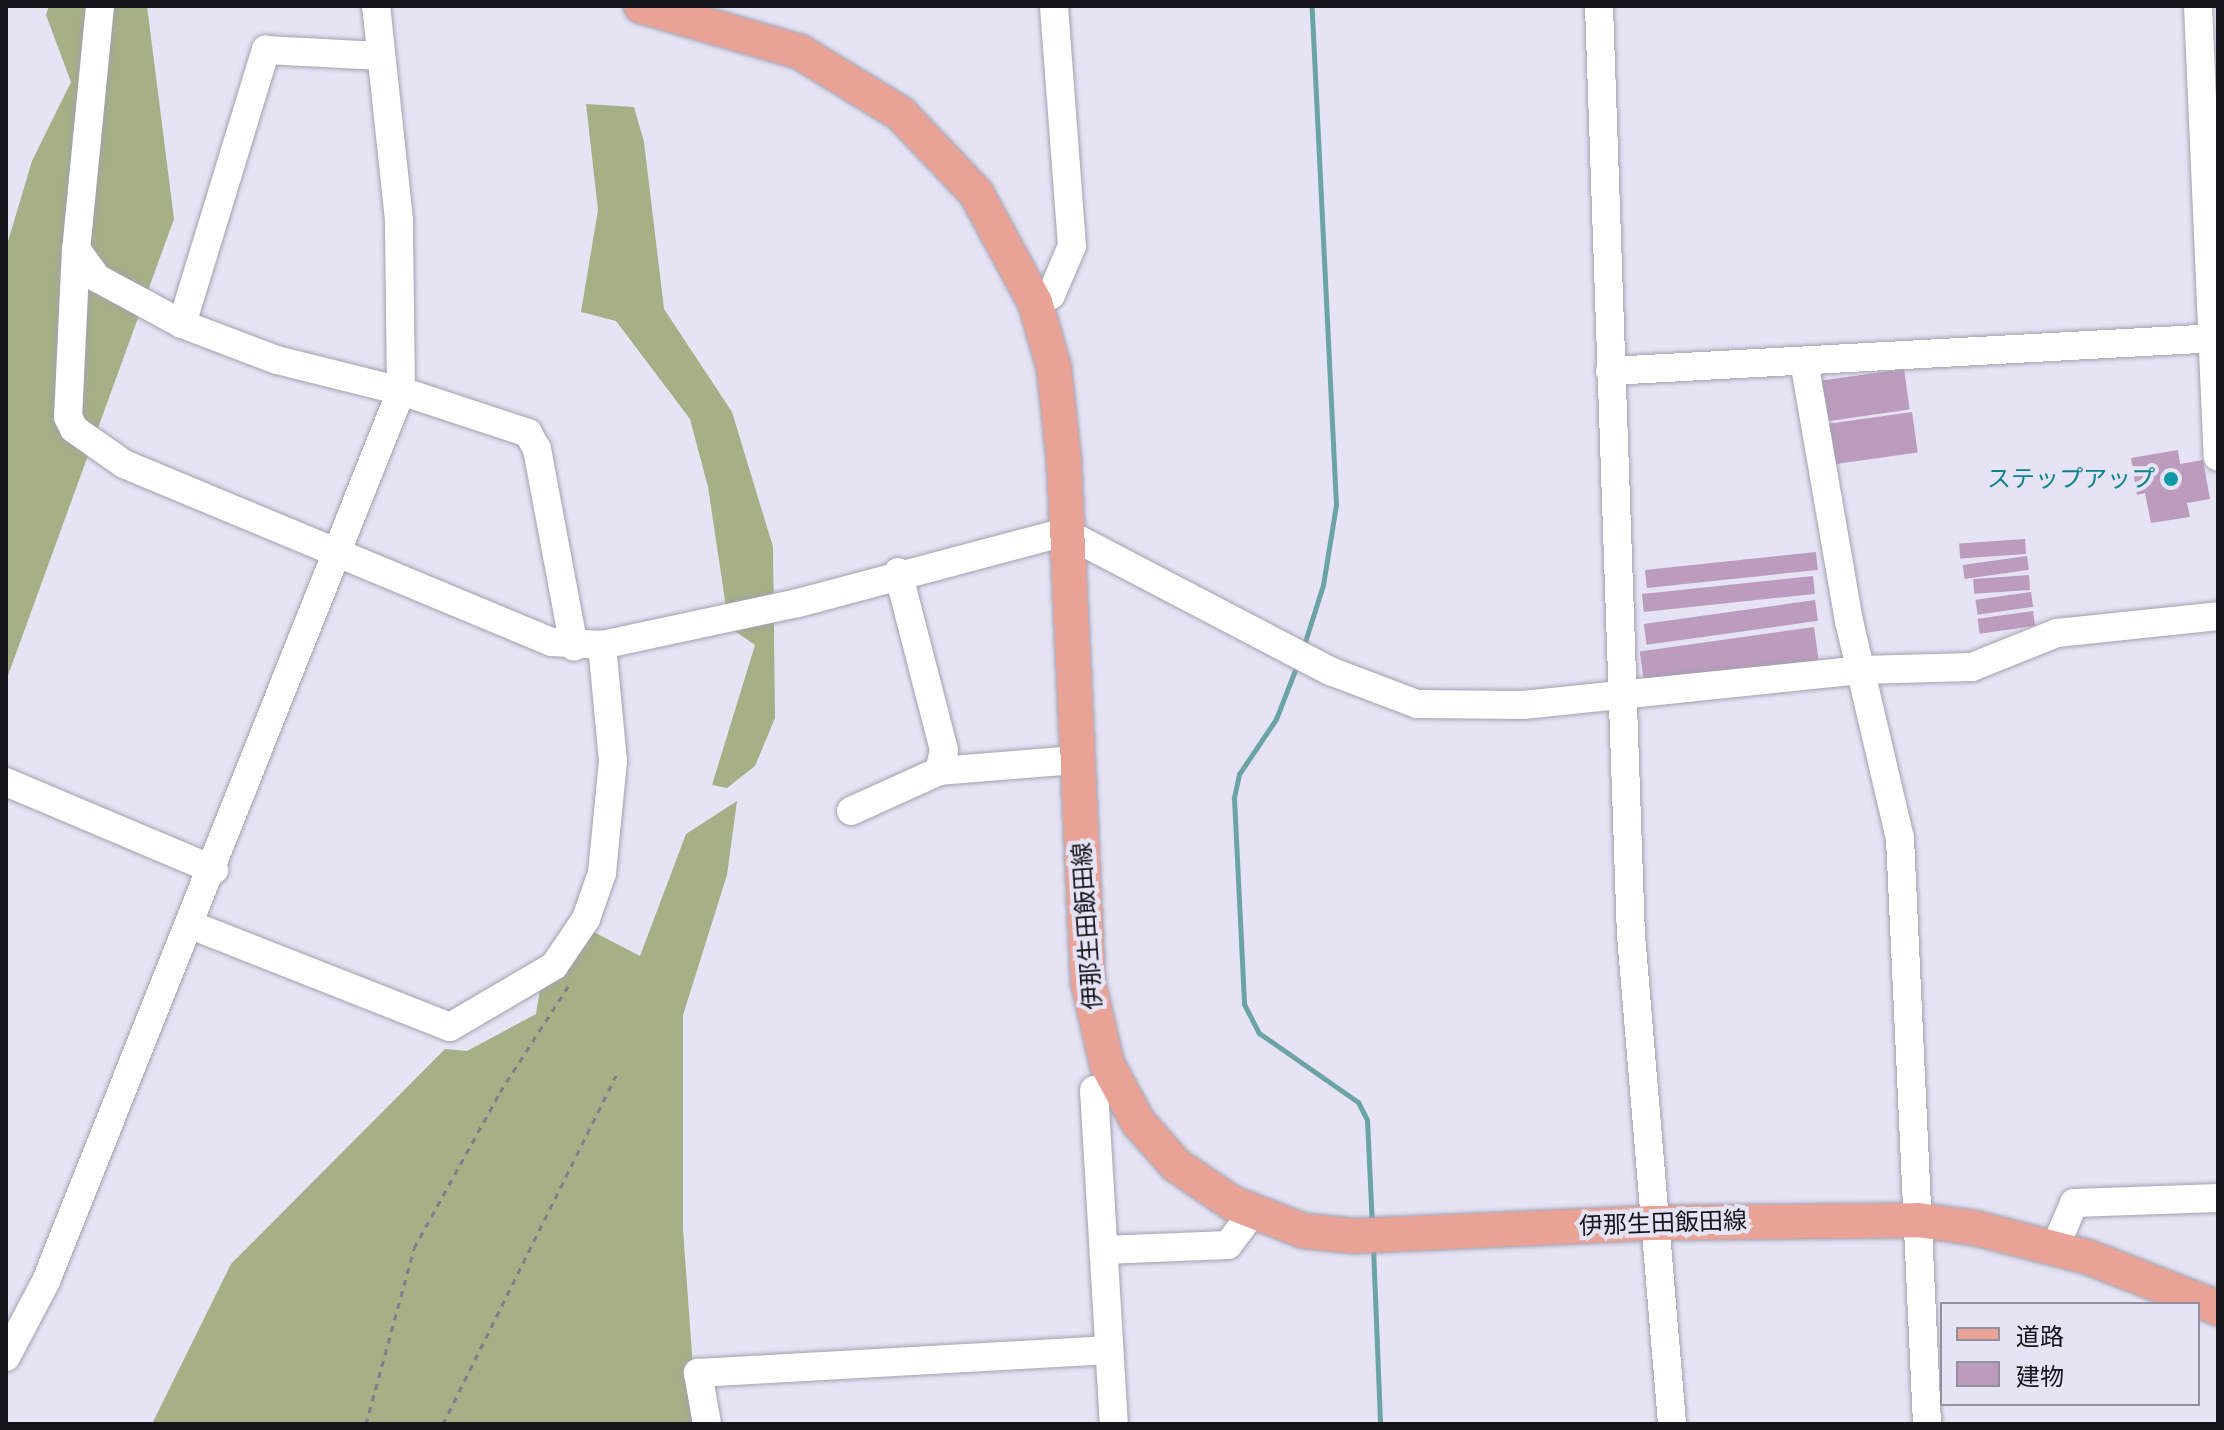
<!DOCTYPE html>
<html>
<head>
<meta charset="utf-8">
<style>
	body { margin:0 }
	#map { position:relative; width:2224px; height:1430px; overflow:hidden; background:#e6e3f4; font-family:"IBM Plex Serif","Noto Sans JP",serif }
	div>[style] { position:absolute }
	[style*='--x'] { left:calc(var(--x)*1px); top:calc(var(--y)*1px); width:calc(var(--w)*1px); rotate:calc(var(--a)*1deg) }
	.forest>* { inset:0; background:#a5b087 }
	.stream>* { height:5px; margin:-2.5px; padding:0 2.5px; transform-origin:2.5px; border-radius:2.5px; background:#6ca4a6 }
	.building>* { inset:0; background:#bc9cbd; transform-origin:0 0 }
	.path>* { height:3px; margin-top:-1.5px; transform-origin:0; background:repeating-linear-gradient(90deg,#807e8a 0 6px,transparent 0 12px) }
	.roads { filter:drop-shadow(0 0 2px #a3a0af) drop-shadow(0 0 2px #a3a0af) }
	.minor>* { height:28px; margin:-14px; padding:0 14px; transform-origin:14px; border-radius:14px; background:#fff }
	.major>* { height:34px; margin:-17px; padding:0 17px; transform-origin:17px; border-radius:17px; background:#e9a396 }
	.dots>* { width:22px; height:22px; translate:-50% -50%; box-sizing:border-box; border:4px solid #e6e3f4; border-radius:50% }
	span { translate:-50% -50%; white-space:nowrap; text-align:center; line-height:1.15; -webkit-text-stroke:8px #e6e3f4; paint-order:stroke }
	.culture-label { font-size:24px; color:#0d838f }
	.right { translate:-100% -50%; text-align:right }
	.street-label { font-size:24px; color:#15141a }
	.frame { position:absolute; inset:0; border:8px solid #15141a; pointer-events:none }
	.legend { position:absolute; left:1940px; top:1302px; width:260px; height:104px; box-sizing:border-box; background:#e6e3f4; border:2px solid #92909d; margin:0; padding:10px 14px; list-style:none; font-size:24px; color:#15141a }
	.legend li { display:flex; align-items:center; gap:16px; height:40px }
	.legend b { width:40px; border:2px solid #92909d }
</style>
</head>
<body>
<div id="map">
	<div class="forest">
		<div style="clip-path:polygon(49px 6px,147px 6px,174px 219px,6px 681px,6px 248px,32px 161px,71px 82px,46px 15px)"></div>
		<div style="clip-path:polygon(586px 104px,634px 107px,644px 142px,664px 309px,732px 412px,773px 547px,775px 718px,755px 766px,727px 788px,712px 785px,755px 645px,729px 627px,708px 487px,690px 419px,616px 321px,581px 312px,598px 210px)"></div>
		<div style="clip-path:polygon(737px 801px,727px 875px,683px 1015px,683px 1229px,697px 1424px,152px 1424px,231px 1264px,445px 1049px,467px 1051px,536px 1014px,540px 989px,590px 930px,640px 956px,686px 834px)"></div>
	</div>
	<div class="stream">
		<div style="--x:1303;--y:648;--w:66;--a:-72.4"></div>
		<div style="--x:1323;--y:585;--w:81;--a:-80.8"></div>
		<div style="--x:1336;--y:505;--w:500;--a:-92.8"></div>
		<div style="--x:1297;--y:665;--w:58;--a:111.3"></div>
		<div style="--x:1276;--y:719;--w:66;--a:123.9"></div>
		<div style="--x:1239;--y:774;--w:25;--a:102"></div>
		<div style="--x:1234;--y:798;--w:206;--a:87.2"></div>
		<div style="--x:1244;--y:1004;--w:33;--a:63"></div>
		<div style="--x:1259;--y:1033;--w:121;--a:34.9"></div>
		<div style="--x:1358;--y:1102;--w:20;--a:63"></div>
		<div style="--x:1367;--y:1120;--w:105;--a:87.3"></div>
		<div style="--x:1373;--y:1247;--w:177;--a:87.7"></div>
	</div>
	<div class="building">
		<div style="left:1904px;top:369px;width:41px;height:87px;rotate:82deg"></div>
		<div style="left:1912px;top:412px;width:41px;height:86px;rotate:82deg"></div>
		<div style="clip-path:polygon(2178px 450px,2180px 464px,2203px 460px,2210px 499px,2187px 503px,2190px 517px,2151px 523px,2145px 493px,2137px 495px,2131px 458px)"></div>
		<div style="left:2025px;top:539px;width:15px;height:66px;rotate:86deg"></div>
		<div style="left:1816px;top:552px;width:18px;height:172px;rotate:84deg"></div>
		<div style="left:2027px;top:556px;width:14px;height:65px;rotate:82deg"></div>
		<div style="left:2029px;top:575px;width:15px;height:56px;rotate:86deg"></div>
		<div style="left:1813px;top:576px;width:18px;height:172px;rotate:84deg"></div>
		<div style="left:2031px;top:592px;width:15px;height:56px;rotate:82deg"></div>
		<div style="left:1815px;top:600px;width:21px;height:173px;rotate:82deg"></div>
		<div style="left:2033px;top:611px;width:15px;height:56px;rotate:82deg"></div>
		<div style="left:1814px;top:627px;width:35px;height:176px;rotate:82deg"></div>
	</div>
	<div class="path">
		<div style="--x:366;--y:1424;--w:182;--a:-74.7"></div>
		<div style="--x:414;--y:1248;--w:178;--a:-61.1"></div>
		<div style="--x:500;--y:1092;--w:127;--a:-57.2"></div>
		<div style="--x:443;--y:1424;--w:389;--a:-63.6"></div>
	</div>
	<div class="roads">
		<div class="minor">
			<div style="--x:100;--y:6;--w:244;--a:95.6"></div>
			<div style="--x:76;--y:249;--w:168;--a:92.7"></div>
			<div style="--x:68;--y:417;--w:13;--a:63"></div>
			<div style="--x:74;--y:429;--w:61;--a:35"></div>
			<div style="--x:124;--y:464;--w:464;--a:22.6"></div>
			<div style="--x:552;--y:642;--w:50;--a:3.4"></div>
			<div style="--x:602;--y:645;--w:200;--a:-12.1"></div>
			<div style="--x:798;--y:603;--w:275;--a:-14.9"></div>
			<div style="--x:1064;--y:532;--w:300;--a:27.6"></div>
			<div style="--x:1330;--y:671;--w:93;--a:20.8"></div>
			<div style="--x:1417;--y:704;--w:106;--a:0.5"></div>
			<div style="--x:1523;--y:705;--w:340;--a:-5.9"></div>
			<div style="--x:1861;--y:670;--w:111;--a:-1.5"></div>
			<div style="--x:1972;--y:667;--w:92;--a:-21.8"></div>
			<div style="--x:2057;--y:633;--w:162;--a:-6"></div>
			<div style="--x:1599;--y:6;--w:930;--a:88.03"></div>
			<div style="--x:1631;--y:935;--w:491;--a:85.2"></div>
			<div style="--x:2198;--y:6;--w:451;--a:87.5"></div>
			<div style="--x:76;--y:249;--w:36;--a:54"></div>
			<div style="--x:97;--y:278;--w:97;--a:28.4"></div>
			<div style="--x:182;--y:324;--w:102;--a:20.8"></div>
			<div style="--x:277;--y:360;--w:128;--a:14"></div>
			<div style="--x:401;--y:391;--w:134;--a:18.3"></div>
			<div style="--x:528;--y:433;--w:18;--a:61"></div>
			<div style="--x:537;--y:449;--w:201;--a:79.4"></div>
			<div style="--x:1035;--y:302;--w:17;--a:-24"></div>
			<div style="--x:1051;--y:295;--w:53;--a:-66.8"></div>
			<div style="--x:1072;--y:246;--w:241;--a:-94.3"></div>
			<div style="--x:182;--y:324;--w:287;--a:-73"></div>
			<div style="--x:266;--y:50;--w:114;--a:3"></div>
			<div style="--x:1804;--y:361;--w:264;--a:80.2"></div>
			<div style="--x:1849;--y:621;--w:223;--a:76.8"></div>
			<div style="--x:1900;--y:838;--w:587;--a:87.36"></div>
			<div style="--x:1610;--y:371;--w:609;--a:-3.11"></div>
			<div style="--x:898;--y:572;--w:184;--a:75.5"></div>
			<div style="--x:944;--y:750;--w:22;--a:103"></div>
			<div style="--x:6;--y:782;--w:226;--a:22.9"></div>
			<div style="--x:851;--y:811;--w:97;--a:-24.4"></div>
			<div style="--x:939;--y:771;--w:138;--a:-4.6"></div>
			<div style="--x:191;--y:925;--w:278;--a:21.5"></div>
			<div style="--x:450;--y:1027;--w:121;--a:-30.4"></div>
			<div style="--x:554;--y:966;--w:57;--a:-55.8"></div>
			<div style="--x:586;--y:919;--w:49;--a:-70.8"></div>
			<div style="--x:602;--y:873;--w:113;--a:-84.4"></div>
			<div style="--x:613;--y:761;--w:117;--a:-95.4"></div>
			<div style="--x:1094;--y:1090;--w:335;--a:86.6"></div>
			<div style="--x:2055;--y:1247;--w:48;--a:-66.6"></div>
			<div style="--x:2074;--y:1203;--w:144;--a:-2"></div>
			<div style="--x:1104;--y:1250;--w:124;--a:-2.3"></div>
			<div style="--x:1228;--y:1245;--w:40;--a:-53"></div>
			<div style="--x:6;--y:1357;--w:86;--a:-62.2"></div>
			<div style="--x:46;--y:1281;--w:958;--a:-68.25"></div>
			<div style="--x:401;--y:391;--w:171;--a:-90.7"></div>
			<div style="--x:399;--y:220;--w:215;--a:-96.1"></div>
			<div style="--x:707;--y:1424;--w:52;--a:-100"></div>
			<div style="--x:698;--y:1373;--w:412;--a:-3.2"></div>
		</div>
		<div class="major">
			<div style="--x:641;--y:6;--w:166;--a:16.1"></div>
			<div style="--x:800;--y:52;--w:119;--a:31.5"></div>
			<div style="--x:901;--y:114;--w:109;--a:46.5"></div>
			<div style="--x:976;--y:193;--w:124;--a:61.6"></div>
			<div style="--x:1035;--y:302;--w:69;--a:73.9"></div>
			<div style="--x:1054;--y:368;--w:95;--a:83.9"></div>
			<div style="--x:1064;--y:462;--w:521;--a:87.36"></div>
			<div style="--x:1088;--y:982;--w:84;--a:77"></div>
			<div style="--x:1107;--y:1064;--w:66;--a:61.9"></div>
			<div style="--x:1138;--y:1122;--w:57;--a:48.5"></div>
			<div style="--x:1176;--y:1165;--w:68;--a:34.2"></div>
			<div style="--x:1232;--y:1203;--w:77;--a:21.3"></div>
			<div style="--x:1304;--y:1231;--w:50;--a:5.7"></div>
			<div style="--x:1354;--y:1236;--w:299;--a:-2.5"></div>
			<div style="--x:1653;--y:1223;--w:265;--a:-0.6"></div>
			<div style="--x:1918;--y:1220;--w:58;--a:8"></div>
			<div style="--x:1975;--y:1228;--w:117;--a:14.4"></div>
			<div style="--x:2088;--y:1257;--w:140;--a:21.4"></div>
		</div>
	</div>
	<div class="dots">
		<div style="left:2171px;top:479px;background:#0f9aa8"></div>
	</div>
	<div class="culture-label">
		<span class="right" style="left:2155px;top:479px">ステップアップ</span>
	</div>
	<div class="street-label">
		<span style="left:1087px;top:926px;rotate:-94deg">伊那生田飯田線</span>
		<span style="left:1663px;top:1223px;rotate:-2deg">伊那生田飯田線</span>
	</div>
	<div class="frame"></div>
	<ul class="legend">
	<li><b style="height:10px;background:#e9a396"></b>道路</li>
	<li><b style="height:22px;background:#bc9cbd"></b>建物</li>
	</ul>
</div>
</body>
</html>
